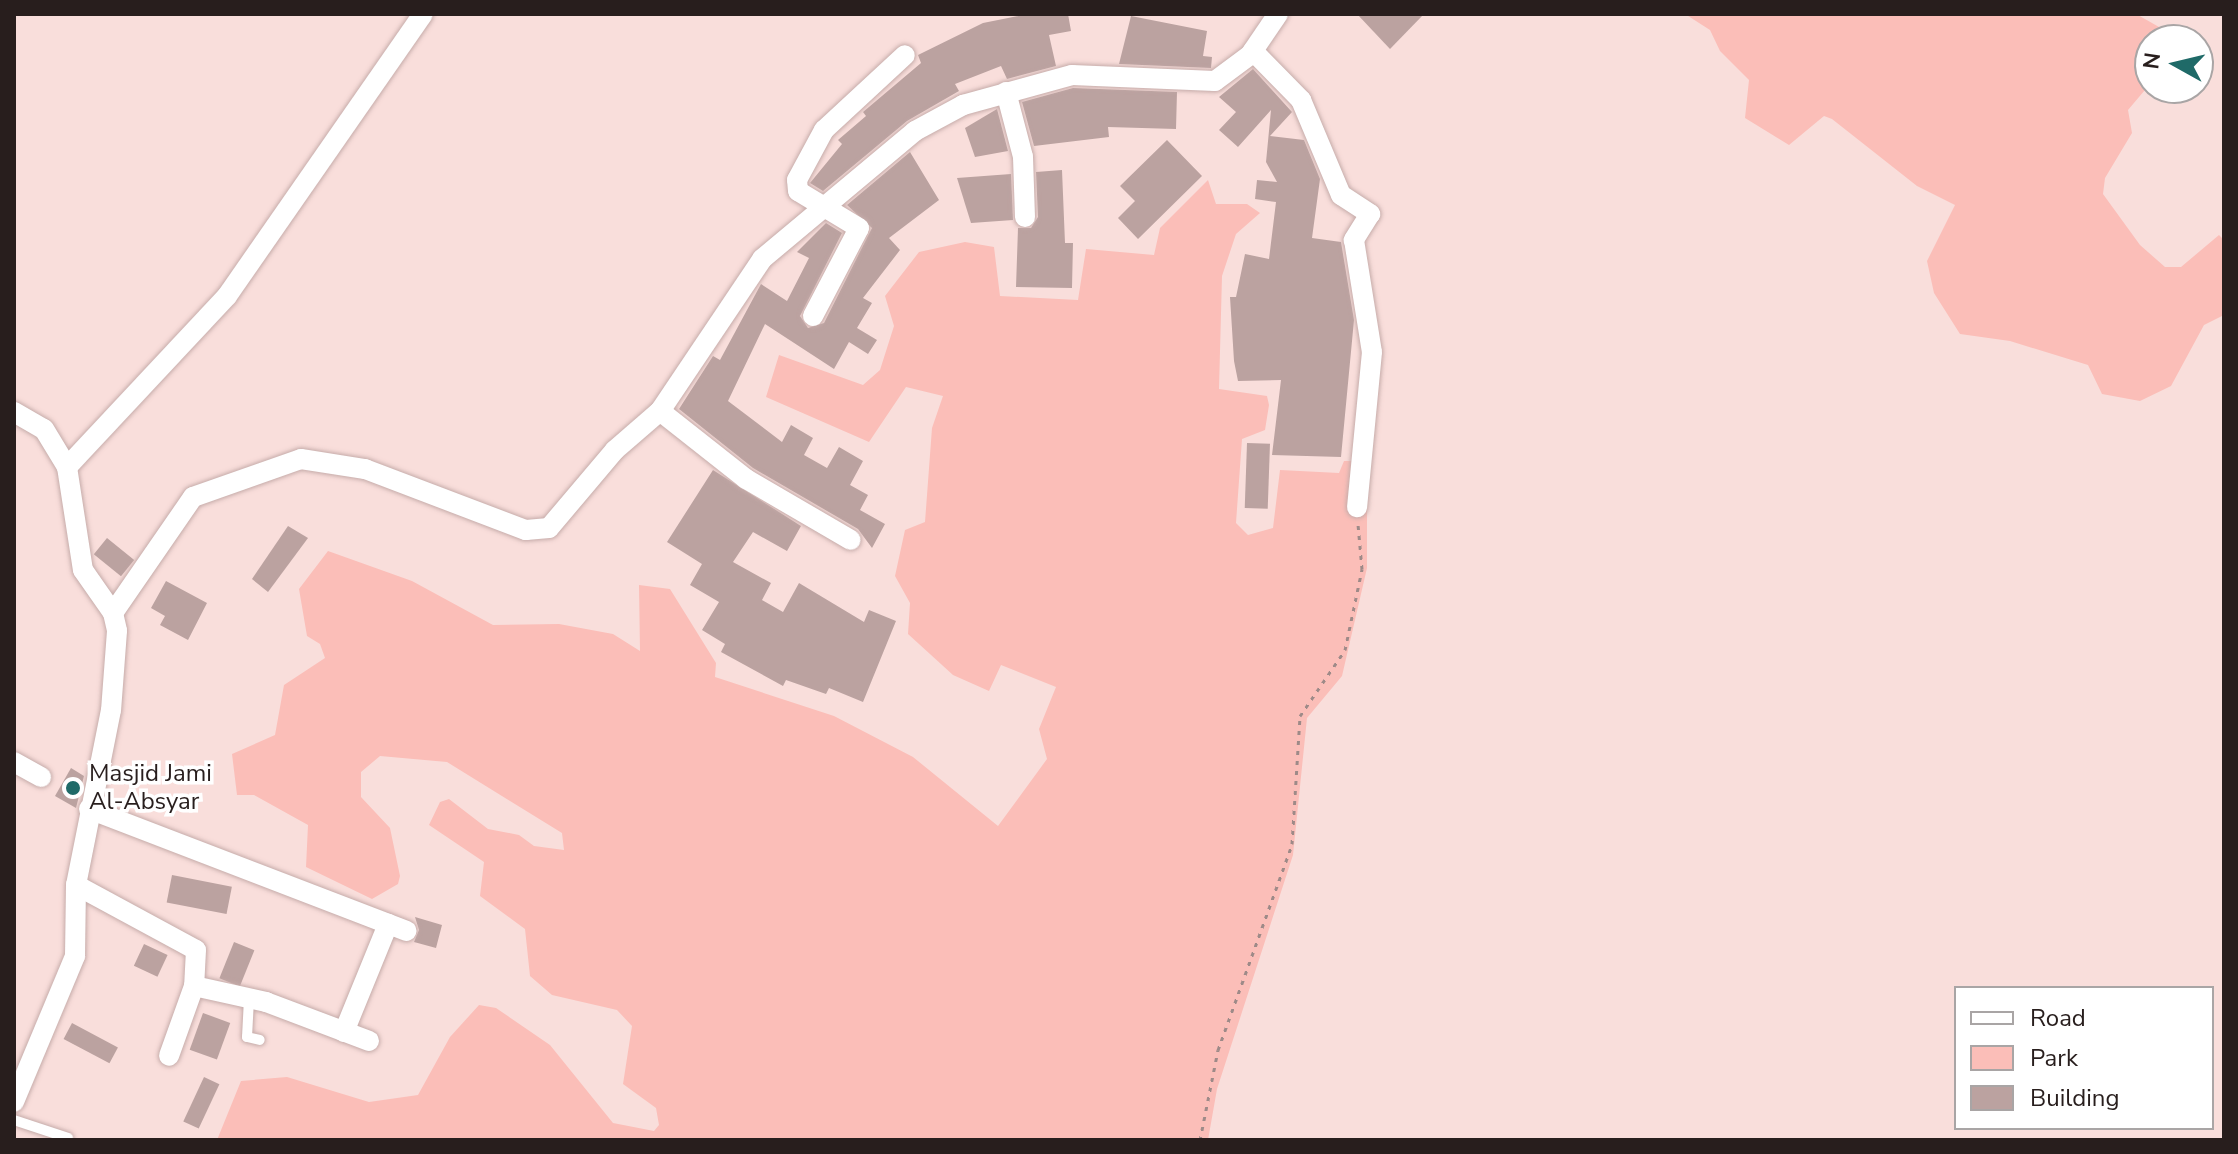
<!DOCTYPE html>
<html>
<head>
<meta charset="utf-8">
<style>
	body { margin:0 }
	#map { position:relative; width:2238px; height:1154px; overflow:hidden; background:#f9dedb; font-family:"Nunito Sans",sans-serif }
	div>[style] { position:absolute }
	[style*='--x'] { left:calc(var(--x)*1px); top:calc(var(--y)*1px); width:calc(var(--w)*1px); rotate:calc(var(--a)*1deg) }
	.green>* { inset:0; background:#fbbeb8 }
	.building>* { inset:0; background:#bba2a0; transform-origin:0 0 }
	.path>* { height:3px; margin-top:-1.5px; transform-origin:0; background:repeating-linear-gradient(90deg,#9e8a88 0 4px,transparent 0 10px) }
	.roads { filter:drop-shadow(0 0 2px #c6acaa) drop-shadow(0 0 2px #c6acaa) }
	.service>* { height:10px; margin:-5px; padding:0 5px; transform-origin:5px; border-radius:5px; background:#fff }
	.minor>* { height:20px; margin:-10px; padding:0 10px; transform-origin:10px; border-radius:10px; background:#fff }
	.dots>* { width:22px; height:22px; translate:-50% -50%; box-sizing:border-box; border:4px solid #fff; border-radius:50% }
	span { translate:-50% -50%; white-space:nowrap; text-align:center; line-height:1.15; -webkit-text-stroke:7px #fff; paint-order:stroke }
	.poi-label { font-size:24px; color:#281e1d }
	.left { translate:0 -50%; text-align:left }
	.frame { position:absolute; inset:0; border:16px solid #281e1d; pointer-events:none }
	.legend { position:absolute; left:1954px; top:986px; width:260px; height:144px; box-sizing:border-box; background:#fff; border:2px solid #a9a5a5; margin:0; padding:10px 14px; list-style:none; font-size:24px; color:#281e1d }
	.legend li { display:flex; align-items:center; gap:16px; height:40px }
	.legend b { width:40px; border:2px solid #a9a5a5 }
	.north { position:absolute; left:2134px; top:24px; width:80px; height:80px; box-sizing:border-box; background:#fff; border:2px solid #a9a5a5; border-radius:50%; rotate:278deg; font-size:22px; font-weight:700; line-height:32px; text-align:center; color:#281e1d }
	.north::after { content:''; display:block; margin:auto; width:28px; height:36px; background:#1f6a68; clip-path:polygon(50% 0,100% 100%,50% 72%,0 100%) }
</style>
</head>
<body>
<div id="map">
	<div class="green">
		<div style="clip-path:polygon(1685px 14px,2136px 14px,2168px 32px,2169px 40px,2150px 40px,2150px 84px,2128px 110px,2132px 133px,2105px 178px,2103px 194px,2140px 245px,2165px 267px,2181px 267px,2219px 235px,2224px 240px,2224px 315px,2204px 325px,2171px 386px,2140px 401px,2102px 394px,2088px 365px,2010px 341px,1960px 334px,1934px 293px,1927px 261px,1955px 205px,1917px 186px,1832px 119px,1824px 116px,1789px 145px,1745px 118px,1749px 80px,1720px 51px,1710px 30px)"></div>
		<div style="clip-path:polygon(1208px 180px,1216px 204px,1247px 204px,1260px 213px,1236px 234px,1222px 276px,1219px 389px,1267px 396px,1269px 405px,1265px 430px,1242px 439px,1236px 523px,1248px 535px,1273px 528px,1280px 470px,1339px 473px,1344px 461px,1367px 461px,1367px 568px,1342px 676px,1307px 718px,1293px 855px,1217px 1089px,1208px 1140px,217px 1140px,241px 1081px,287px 1077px,369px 1102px,418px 1095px,450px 1037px,479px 1005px,496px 1008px,550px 1045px,613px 1123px,654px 1131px,659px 1125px,656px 1108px,623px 1084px,632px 1026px,617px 1010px,552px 995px,530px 976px,525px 929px,480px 896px,484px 862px,429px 825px,440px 802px,449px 799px,488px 829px,519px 835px,534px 846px,564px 850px,562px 833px,447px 762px,380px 756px,361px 772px,361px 797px,390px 828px,400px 876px,398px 884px,372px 899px,306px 867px,308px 825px,254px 795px,237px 795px,232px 754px,275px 735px,284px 685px,325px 658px,320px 644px,307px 636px,299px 589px,328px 551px,412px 581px,493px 625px,559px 624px,613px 634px,640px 651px,639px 585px,670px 589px,716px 663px,715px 677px,834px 716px,913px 757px,998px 826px,1047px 759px,1039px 729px,1056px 687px,1001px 665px,989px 691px,953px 675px,908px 634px,910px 603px,895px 576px,905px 530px,925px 522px,932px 428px,943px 396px,906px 387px,869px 442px,766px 397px,779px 355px,863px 385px,880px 370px,894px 326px,885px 296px,919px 252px,965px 242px,994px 247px,1000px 296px,1078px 300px,1086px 249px,1154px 255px,1160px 228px)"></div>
	</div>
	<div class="building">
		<div style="clip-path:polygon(1028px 14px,1068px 14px,1071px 31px,1049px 35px,1056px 66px,1007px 79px,1001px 66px,955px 84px,959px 91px,907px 121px,823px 191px,810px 183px,842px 144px,838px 140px,866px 116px,863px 112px,921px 63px,918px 55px,983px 23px)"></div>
		<div style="clip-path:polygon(1357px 14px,1424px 14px,1390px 49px)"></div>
		<div style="clip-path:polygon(1131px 16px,1207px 31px,1203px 56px,1212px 57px,1211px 68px,1119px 64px)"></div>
		<div style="clip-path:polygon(1253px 69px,1292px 112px,1270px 136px,1304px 140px,1320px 179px,1312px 238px,1341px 242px,1354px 320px,1341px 457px,1272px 455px,1281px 380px,1238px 381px,1234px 361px,1230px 297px,1236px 297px,1245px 254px,1269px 259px,1276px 202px,1255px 199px,1257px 180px,1277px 182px,1266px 162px,1271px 110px,1238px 147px,1219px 130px,1236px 112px,1219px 97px)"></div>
		<div style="clip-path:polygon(1073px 88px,1177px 92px,1176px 129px,1108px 127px,1109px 137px,1034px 146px,1022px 102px)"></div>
		<div style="clip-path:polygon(997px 109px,1008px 151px,975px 157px,965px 128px)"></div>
		<div style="clip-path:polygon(1167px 140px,1202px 176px,1138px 239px,1118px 218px,1135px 201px,1120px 186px)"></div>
		<div style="clip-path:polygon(910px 152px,939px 200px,889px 238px,900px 250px,863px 298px,872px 303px,857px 328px,877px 340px,868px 354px,849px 342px,834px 369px,765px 324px,728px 401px,782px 442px,791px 425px,813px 438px,804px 455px,827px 468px,839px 447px,863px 461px,850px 485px,868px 495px,860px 510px,885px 524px,872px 548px,858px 529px,753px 468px,679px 409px,713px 356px,720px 360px,761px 284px,787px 301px,809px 258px,797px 252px,826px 223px,842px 233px,800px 316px,808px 328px,824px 323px,872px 228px,847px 205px)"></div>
		<div style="clip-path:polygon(1062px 170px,1065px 243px,1073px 243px,1072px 288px,1016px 287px,1018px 228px,1031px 228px,1038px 217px,1036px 172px)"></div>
		<div style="clip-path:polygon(1011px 174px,1013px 220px,971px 223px,957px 178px)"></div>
		<div style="left:1247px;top:443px;width:23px;height:65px;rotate:2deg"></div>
		<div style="clip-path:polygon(713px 470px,801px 526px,787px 551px,753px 532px,733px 562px,771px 583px,762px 600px,783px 612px,799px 583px,864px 622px,869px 610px,896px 621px,863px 702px,829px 688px,826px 694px,786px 680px,783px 686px,721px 652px,725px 644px,702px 630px,719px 602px,690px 585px,702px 564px,667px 542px)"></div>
		<div style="clip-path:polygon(288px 526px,308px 538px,268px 592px,252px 579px)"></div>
		<div style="left:107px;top:538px;width:35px;height:21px;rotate:39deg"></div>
		<div style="clip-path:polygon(166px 581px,207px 603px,188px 640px,160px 625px,165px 616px,151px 608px)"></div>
		<div style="clip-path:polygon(71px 768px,84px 776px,76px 808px,55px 796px)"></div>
		<div style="left:172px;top:875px;width:61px;height:28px;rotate:11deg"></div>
		<div style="clip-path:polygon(415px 917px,442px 925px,436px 948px,414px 942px,419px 930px)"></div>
		<div style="left:234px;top:942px;width:22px;height:39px;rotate:22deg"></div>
		<div style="left:144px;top:944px;width:26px;height:24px;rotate:25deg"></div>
		<div style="left:203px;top:1013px;width:29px;height:39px;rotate:20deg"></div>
		<div style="left:72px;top:1023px;width:52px;height:18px;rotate:28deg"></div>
		<div style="left:204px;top:1077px;width:17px;height:49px;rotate:25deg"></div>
	</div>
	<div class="path">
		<div style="--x:1200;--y:1140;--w:92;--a:-78.7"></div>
		<div style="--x:1218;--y:1050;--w:219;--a:-70.2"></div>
		<div style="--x:1292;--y:844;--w:128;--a:-86.4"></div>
		<div style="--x:1300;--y:716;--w:80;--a:-55.7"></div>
		<div style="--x:1345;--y:650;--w:83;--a:-78.1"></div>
		<div style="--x:1362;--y:569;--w:45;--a:-95.1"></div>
	</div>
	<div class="roads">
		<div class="service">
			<div style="--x:249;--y:999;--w:38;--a:93"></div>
			<div style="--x:247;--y:1037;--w:13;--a:13"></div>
			<div style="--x:14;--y:1120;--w:57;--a:18.4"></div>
		</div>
		<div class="minor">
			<div style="--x:1253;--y:51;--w:69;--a:45.6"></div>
			<div style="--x:1301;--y:100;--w:103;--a:67.2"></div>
			<div style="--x:1341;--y:195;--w:35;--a:33"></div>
			<div style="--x:1370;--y:214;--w:31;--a:122"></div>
			<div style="--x:1354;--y:240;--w:113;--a:80.9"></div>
			<div style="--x:1372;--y:352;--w:156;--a:95.5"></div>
			<div style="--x:1006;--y:92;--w:67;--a:75.3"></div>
			<div style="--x:1023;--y:157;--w:60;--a:88.1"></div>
			<div style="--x:813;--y:316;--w:99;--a:-62.4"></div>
			<div style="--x:859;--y:228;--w:71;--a:-148.8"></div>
			<div style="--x:798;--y:191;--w:11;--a:-95"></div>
			<div style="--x:797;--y:180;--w:57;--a:-61.6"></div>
			<div style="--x:824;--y:130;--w:110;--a:-42.8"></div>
			<div style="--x:660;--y:411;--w:110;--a:38.3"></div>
			<div style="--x:746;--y:479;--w:121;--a:30.2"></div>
			<div style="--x:14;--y:412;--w:34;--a:30"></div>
			<div style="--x:44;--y:429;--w:44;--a:58.8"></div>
			<div style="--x:67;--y:467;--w:104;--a:81.2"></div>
			<div style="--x:83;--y:570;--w:52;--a:55.1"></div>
			<div style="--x:113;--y:613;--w:18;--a:77"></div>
			<div style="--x:117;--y:631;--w:79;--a:94.3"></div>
			<div style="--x:111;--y:710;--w:178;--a:101.3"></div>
			<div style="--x:76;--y:885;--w:71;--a:90.8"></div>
			<div style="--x:75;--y:956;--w:158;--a:112.7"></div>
			<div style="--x:67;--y:467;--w:234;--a:-46.9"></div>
			<div style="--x:227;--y:296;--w:343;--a:-55.2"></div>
			<div style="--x:113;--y:613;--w:141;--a:-55.4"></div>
			<div style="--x:193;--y:497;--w:114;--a:-19.4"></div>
			<div style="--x:301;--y:459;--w:65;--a:8.9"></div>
			<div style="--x:365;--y:469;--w:172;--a:20.8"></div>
			<div style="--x:526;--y:530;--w:23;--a:-5"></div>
			<div style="--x:549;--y:528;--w:102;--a:-49.8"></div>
			<div style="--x:615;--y:450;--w:60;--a:-40.9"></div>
			<div style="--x:660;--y:411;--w:183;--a:-56.1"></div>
			<div style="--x:762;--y:259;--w:199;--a:-39.9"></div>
			<div style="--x:915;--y:131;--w:55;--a:-28.4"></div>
			<div style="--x:963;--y:105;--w:113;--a:-15.4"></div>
			<div style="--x:1072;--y:75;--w:143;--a:2.4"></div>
			<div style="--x:1215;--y:81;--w:44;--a:-36.6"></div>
			<div style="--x:1250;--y:55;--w:50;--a:-55.7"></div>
			<div style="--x:14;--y:762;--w:31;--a:29"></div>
			<div style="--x:89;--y:809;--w:340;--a:21"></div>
			<div style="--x:76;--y:885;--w:136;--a:28.4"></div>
			<div style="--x:196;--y:950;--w:36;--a:93"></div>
			<div style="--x:194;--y:986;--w:74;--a:109.7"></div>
			<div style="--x:194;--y:986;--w:74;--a:12.5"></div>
			<div style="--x:266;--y:1002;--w:110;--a:20.7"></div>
			<div style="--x:344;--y:1032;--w:117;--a:-67.8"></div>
		</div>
	</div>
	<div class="dots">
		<div style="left:73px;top:788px;background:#1f6a68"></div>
	</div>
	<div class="poi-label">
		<span class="left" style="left:89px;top:788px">Masjid Jami<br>Al-Absyar</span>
	</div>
	<div class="frame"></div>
	<ul class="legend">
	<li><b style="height:10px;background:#fff"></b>Road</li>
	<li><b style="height:22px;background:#fbbeb8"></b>Park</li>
	<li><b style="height:22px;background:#bba2a0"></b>Building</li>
	</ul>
	<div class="north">N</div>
</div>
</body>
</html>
